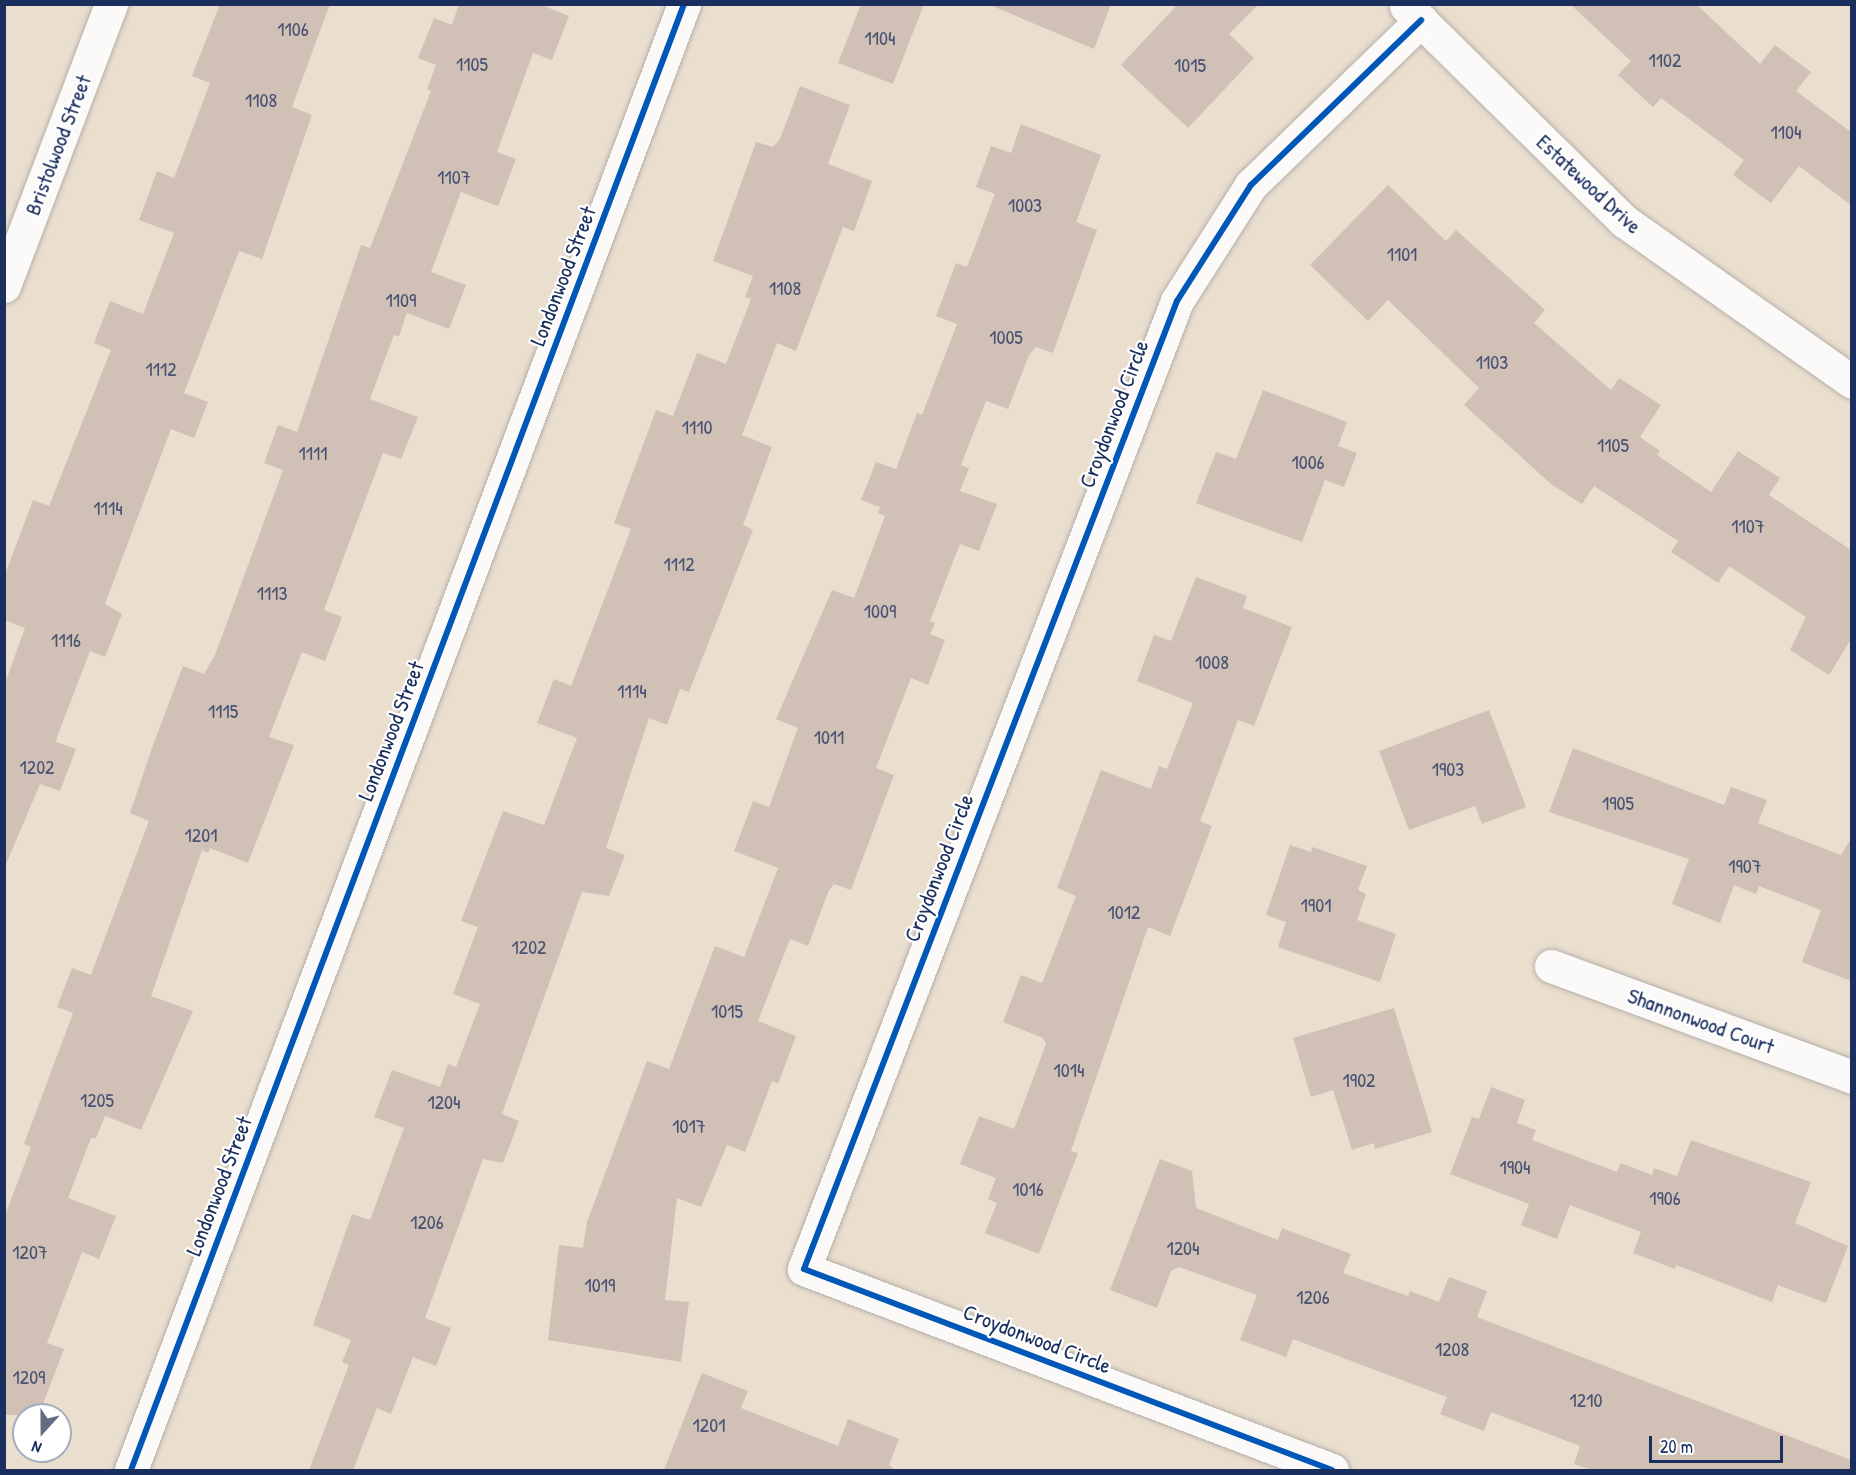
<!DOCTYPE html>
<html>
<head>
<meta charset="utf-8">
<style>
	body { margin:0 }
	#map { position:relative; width:1856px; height:1475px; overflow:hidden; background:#eadece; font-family:"Patrick Hand",sans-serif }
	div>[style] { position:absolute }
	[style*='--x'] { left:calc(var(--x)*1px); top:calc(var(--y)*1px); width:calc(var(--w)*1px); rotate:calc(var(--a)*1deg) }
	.building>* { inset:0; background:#d0c0b5 }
	.roads { filter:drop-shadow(0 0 2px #b5b0aa) drop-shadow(0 0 2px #b5b0aa) }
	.minor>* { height:33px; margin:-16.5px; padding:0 16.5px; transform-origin:16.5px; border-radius:16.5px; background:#fcfaf8 }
	.cycleway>* { height:6px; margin:-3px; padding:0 3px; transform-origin:3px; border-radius:3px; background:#0057b8 }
	span { translate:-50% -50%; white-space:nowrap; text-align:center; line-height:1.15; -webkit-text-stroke:4.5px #fff; paint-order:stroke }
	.number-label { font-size:20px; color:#485374 }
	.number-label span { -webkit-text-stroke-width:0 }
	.street-label { font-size:22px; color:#1b2f5e }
	.frame { position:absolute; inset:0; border:6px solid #1b2f5e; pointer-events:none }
	.north { position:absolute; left:12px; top:1403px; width:60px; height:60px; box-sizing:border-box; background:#fff; border:2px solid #a4acbf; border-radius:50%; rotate:201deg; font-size:16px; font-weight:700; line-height:24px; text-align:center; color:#1b2f5e }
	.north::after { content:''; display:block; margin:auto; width:21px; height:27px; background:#636c85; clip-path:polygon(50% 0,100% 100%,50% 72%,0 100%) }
	.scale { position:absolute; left:1649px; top:1436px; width:134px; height:27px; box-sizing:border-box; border:3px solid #1b2f5e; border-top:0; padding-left:8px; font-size:18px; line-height:21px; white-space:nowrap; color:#1b2f5e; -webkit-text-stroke:4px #fff; paint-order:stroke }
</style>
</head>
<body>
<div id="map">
	<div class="building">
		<div style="clip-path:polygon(220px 4px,330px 4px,292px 107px,312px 115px,262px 259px,239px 251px,184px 393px,208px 402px,194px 438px,171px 429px,105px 604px,122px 614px,105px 657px,90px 651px,57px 737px,56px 742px,76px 749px,60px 791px,40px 784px,4px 869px,4px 686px,25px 628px,4px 620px,4px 577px,33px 500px,49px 506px,111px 350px,94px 343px,110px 301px,143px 314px,174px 233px,139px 220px,157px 171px,174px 178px,210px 83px,192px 76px)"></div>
		<div style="clip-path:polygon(459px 4px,539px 4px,569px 16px,552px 60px,533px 53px,497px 152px,516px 159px,498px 206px,461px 192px,431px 272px,466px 285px,449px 329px,407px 313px,399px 336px,394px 335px,370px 399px,418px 417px,401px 459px,383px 453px,349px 543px,324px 610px,342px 617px,325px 661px,302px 652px,269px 737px,294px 745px,248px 863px,210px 848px,208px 853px,202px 850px,151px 996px,193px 1011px,141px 1130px,105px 1116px,96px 1138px,91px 1138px,68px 1198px,116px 1216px,99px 1259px,82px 1252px,47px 1343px,64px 1349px,43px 1404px,35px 1415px,4px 1415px,4px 1218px,31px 1147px,24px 1144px,73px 1013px,57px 1007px,72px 968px,91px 975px,149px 821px,130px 813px,153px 745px,183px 666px,204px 674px,215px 655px,283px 470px,264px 463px,278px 425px,297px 432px,361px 245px,370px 248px,431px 91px,427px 89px,436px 65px,418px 58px,434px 18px,452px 25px)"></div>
		<div style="clip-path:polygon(861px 4px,924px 4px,893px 84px,838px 63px)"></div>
		<div style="clip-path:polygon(988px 4px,1111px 4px,1094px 49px)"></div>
		<div style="clip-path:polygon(1178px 4px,1259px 4px,1229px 34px,1254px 58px,1188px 128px,1121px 65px)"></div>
		<div style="clip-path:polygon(1570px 4px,1696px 4px,1760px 64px,1775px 45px,1811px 72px,1796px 91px,1851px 132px,1851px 205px,1799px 166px,1771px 203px,1733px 175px,1744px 160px,1661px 98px,1653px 107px,1618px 75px,1631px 61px)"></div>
		<div style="clip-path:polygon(800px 86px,850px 105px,828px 164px,872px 181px,854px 231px,843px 227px,796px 351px,777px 343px,742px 435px,772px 447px,743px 525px,753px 530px,689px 692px,680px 689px,667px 725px,649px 718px,606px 848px,625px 855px,609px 896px,582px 892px,502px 1114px,519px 1121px,503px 1163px,483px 1159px,425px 1318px,451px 1328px,436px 1366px,413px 1357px,391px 1414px,377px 1408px,353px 1470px,309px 1470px,349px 1365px,342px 1362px,351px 1340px,313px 1325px,352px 1214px,370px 1220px,404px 1128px,374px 1117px,392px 1070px,440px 1087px,448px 1064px,456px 1067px,480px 1004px,453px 994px,478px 927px,461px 921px,503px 811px,544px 825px,577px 738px,537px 723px,554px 679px,571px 686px,631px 529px,614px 523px,656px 410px,673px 416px,697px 353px,726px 364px,751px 299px,745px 297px,753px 276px,713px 261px,756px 142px,773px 147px,780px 139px)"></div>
		<div style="clip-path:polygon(1021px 124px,1101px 155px,1076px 222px,1097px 230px,1053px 353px,1036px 347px,1029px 355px,1008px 409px,986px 401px,961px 465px,969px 468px,960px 491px,997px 504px,979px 551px,960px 544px,930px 621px,935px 623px,930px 634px,945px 640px,928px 685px,911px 678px,876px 768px,894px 775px,851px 890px,834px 884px,829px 890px,808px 946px,790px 939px,758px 1021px,796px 1036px,778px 1084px,772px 1081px,745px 1152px,727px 1145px,701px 1207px,677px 1198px,665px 1300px,689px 1302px,681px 1362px,548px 1340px,559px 1245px,583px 1248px,587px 1222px,647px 1061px,669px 1069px,715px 946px,744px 957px,778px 868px,734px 851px,753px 801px,769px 807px,798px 728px,776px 719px,832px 590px,854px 598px,885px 516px,878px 513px,880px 507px,861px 500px,876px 462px,896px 469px,917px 413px,922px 415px,957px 324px,936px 316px,956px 263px,967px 267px,995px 194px,976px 187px,991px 146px,1011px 153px)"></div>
		<div style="clip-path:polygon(1388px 185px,1446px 241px,1456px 230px,1545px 310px,1534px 323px,1611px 390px,1619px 378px,1661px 405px,1640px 437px,1660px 451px,1657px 455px,1711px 492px,1738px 451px,1780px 478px,1769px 495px,1851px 550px,1851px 639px,1829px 675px,1790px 650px,1806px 617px,1729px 566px,1718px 583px,1671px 552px,1678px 541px,1594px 486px,1582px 504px,1551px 484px,1464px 405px,1479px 388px,1388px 300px,1368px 321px,1310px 265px)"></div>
		<div style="clip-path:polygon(1263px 390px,1347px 422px,1338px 446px,1357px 453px,1344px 487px,1325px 480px,1302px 542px,1196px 503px,1216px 452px,1236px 459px)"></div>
		<div style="clip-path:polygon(1196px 577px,1247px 596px,1243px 608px,1292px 627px,1254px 726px,1238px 720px,1200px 821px,1212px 826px,1170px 936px,1148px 927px,1071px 1151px,1078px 1153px,1039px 1254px,985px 1233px,997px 1203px,988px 1199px,996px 1178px,960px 1164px,979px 1116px,1014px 1129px,1046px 1044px,1043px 1038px,1003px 1022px,1021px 975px,1042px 983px,1076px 896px,1057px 888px,1101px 770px,1151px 789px,1159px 766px,1167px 769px,1193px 703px,1137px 681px,1154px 635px,1171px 641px)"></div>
		<div style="clip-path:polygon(1489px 710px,1526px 807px,1482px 824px,1475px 806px,1409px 830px,1379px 751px)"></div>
		<div style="clip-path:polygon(1573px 748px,1724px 805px,1731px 787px,1767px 800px,1758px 823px,1841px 855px,1851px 839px,1851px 981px,1802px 962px,1821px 910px,1759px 886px,1756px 894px,1734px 885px,1720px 923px,1672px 904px,1689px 859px,1549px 812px)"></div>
		<div style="clip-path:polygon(1290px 845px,1311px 852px,1312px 847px,1367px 866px,1358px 890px,1366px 894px,1357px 920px,1396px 934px,1380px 982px,1278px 947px,1286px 922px,1266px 915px)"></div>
		<div style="clip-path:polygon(1394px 1008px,1432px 1132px,1375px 1149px,1374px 1143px,1352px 1150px,1333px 1090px,1311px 1097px,1293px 1038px)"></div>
		<div style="clip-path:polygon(1491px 1087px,1525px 1100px,1517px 1123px,1536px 1130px,1532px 1140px,1617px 1172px,1621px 1163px,1652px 1175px,1654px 1168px,1677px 1176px,1691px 1140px,1811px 1182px,1795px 1223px,1848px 1246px,1826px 1303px,1778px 1285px,1772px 1302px,1676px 1265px,1675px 1269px,1633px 1253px,1641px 1232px,1570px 1205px,1557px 1239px,1521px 1225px,1529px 1204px,1450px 1174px,1472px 1117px,1479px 1119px)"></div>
		<div style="clip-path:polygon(1160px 1159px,1192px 1171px,1196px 1208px,1278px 1240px,1282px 1228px,1351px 1254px,1343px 1273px,1408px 1296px,1410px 1291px,1439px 1302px,1449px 1277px,1487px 1291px,1477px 1317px,1851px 1460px,1851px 1470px,1592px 1470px,1574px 1464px,1580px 1446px,1491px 1412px,1484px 1431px,1440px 1414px,1447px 1397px,1293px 1339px,1286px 1357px,1240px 1340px,1257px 1295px,1179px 1267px,1171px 1271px,1157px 1308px,1110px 1290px)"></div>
		<div style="clip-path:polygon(702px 1373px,748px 1391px,741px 1408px,838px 1446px,848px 1419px,899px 1439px,889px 1465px,895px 1470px,664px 1470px)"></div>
	</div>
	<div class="roads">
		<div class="minor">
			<div style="--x:1406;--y:6;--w:306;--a:44.6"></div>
			<div style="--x:1624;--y:221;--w:279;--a:35.2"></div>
			<div style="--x:4;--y:286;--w:302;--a:-69.2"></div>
			<div style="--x:1551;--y:966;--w:321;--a:20.2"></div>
			<div style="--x:131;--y:1470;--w:1567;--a:-69.33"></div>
			<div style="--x:1332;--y:1470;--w:565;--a:-159.16"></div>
			<div style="--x:804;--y:1269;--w:1037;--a:-68.93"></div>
			<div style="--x:1177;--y:301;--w:138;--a:-57.5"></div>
			<div style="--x:1251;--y:185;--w:237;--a:-44.1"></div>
		</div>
	</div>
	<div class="cycleway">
		<div style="--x:131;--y:1470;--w:1567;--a:-69.33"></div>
		<div style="--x:1332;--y:1470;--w:565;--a:-159.16"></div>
		<div style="--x:804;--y:1269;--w:1037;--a:-68.93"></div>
		<div style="--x:1177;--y:301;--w:138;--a:-57.5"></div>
		<div style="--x:1251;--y:185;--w:237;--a:-44.1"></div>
	</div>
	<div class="number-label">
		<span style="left:293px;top:28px">1106</span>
		<span style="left:880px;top:37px">1104</span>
		<span style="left:1665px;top:59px">1102</span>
		<span style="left:472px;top:63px">1105</span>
		<span style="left:1190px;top:64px">1015</span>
		<span style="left:261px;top:99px">1108</span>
		<span style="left:1786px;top:131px">1104</span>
		<span style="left:454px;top:176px">1107</span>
		<span style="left:1025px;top:204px">1003</span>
		<span style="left:1402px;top:253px">1101</span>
		<span style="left:785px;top:287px">1108</span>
		<span style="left:401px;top:299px">1109</span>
		<span style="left:1006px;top:336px">1005</span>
		<span style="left:1492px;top:361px">1103</span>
		<span style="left:161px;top:368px">1112</span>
		<span style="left:697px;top:426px">1110</span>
		<span style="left:1613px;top:444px">1105</span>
		<span style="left:313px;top:452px">1111</span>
		<span style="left:1308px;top:461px">1006</span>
		<span style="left:108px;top:507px">1114</span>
		<span style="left:1748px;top:525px">1107</span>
		<span style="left:679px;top:563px">1112</span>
		<span style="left:272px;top:592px">1113</span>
		<span style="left:880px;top:610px">1009</span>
		<span style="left:66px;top:639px">1116</span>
		<span style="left:1212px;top:661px">1008</span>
		<span style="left:632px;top:690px">1114</span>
		<span style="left:223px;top:710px">1115</span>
		<span style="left:829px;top:736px">1011</span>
		<span style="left:37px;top:766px">1202</span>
		<span style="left:1448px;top:768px">1903</span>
		<span style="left:1618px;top:802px">1905</span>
		<span style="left:201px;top:834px">1201</span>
		<span style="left:1745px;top:865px">1907</span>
		<span style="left:1316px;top:904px">1901</span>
		<span style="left:1124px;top:911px">1012</span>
		<span style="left:529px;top:946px">1202</span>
		<span style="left:727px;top:1010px">1015</span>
		<span style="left:1069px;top:1069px">1014</span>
		<span style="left:1359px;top:1079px">1902</span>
		<span style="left:97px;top:1099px">1205</span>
		<span style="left:444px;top:1101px">1204</span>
		<span style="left:689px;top:1125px">1017</span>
		<span style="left:1515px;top:1166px">1904</span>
		<span style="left:1028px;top:1188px">1016</span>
		<span style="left:1665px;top:1197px">1906</span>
		<span style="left:427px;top:1221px">1206</span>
		<span style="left:1183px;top:1247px">1204</span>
		<span style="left:30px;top:1251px">1207</span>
		<span style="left:600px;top:1284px">1019</span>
		<span style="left:1313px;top:1296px">1206</span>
		<span style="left:1452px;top:1348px">1208</span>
		<span style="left:29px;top:1376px">1209</span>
		<span style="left:1586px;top:1399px">1210</span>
		<span style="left:709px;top:1424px">1201</span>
	</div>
	<div class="street-label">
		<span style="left:58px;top:145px;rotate:-69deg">Bristolwood Street</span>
		<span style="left:1589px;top:184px;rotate:43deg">Estatewood Drive</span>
		<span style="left:563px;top:276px;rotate:-69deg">Londonwood Street</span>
		<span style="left:1114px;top:414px;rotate:-69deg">Croydonwood Circle</span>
		<span style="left:391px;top:731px;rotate:-69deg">Londonwood Street</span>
		<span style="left:939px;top:868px;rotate:-69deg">Croydonwood Circle</span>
		<span style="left:1701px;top:1021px;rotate:20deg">Shannonwood Court</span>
		<span style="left:219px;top:1186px;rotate:-69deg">Londonwood Street</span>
		<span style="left:1037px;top:1339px;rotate:21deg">Croydonwood Circle</span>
	</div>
	<div class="frame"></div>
	<div class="north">N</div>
	<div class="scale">20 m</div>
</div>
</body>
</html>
